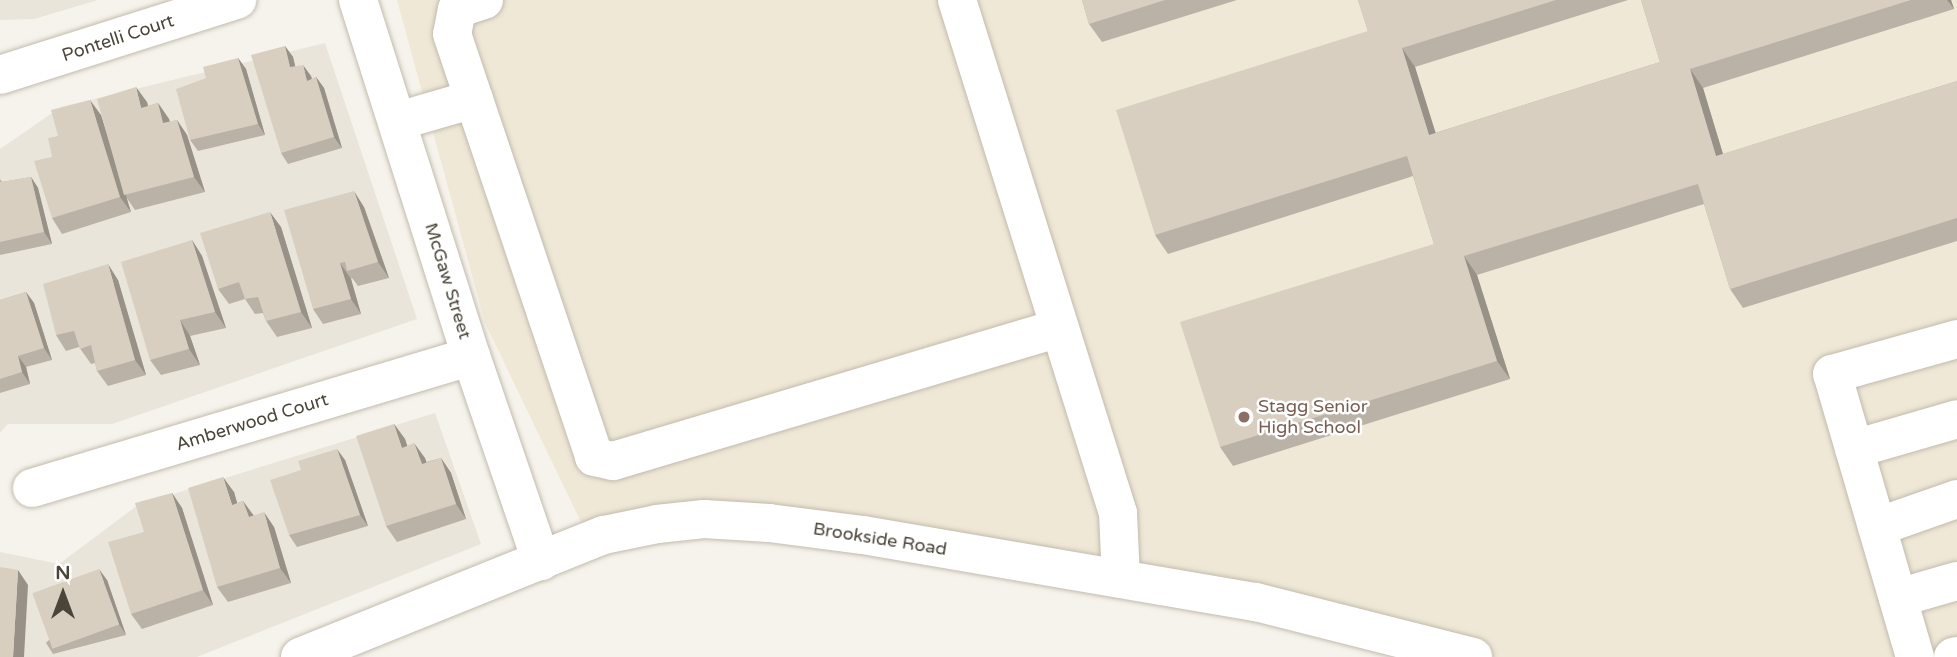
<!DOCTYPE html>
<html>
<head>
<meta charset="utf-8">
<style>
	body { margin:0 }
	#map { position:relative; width:1957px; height:657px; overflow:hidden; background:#f6f3ec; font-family:"Varela Round",sans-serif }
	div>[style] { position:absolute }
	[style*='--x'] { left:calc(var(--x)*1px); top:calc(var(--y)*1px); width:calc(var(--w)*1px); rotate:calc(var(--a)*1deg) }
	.residential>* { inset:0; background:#eae5da }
	.education>* { inset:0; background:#efe8d6 }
	.roads { filter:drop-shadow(0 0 2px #c2bbae) drop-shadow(0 0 2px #c2bbae) }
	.minor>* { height:38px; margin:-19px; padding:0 19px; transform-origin:19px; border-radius:19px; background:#fff }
	.wall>* { inset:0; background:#bab2a6 }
	.shaded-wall>* { inset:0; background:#979187 }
	.building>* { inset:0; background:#d8cfc1; transform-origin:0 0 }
	.dots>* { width:19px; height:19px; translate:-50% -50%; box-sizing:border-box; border:4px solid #fff; border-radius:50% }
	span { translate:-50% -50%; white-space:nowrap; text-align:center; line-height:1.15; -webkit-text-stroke:5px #fff; paint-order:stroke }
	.street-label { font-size:18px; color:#4b4439 }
	.education-label { font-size:18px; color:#785e54 }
	.left { translate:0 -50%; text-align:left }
	.north { position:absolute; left:28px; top:559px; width:70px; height:70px; -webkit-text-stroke:5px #fff; paint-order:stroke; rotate:0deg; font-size:19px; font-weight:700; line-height:28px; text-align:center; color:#4b4439 }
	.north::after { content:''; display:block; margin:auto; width:24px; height:32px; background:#4b4439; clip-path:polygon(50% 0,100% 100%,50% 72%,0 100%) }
</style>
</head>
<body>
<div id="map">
	<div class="residential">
		<div style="clip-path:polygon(0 0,98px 0,34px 19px,0 20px)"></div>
		<div style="clip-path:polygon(325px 43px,417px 319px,112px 424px,8px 424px,0 433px,0 149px,61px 107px)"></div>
		<div style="clip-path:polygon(435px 413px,481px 544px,197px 657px,0 657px,0 552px,59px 564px,138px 505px)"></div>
	</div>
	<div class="education">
		<div style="clip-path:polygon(397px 0,1957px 0,1957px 657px,1408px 657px,1245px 617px,759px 538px,694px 534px,594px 549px,485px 323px)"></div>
	</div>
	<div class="roads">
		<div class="minor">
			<div style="--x:358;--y:0;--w:374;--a:72.4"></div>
			<div style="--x:471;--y:356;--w:217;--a:71.1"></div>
			<div style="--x:484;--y:0;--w:28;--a:162"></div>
			<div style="--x:457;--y:9;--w:25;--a:101"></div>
			<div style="--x:452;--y:34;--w:446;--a:71.4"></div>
			<div style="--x:594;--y:457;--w:19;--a:12"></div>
			<div style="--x:613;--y:461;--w:466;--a:-16.6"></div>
			<div style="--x:957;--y:0;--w:538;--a:72.58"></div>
			<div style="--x:1118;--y:513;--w:66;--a:87.4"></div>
			<div style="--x:0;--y:75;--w:249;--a:-17.6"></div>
			<div style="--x:398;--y:121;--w:79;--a:-16.1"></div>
			<div style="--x:1854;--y:449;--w:107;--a:-16.2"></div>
			<div style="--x:32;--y:488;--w:458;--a:-16.7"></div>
			<div style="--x:1877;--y:527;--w:85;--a:-19.3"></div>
			<div style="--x:1898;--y:598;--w:61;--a:-16.1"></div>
			<div style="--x:300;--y:657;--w:328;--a:-21.9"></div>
			<div style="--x:604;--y:535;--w:54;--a:-11.7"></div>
			<div style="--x:657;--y:524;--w:47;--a:-6.1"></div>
			<div style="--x:704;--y:519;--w:65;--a:3.5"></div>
			<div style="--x:769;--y:523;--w:95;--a:7.3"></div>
			<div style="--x:863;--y:535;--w:399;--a:9.7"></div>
			<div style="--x:1256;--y:602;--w:224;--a:14.2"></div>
			<div style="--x:1915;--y:657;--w:295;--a:-106.3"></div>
			<div style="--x:1832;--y:374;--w:130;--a:-15.6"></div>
			<div style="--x:1953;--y:657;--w:4;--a:-14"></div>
		</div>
	</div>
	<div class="wall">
		<div style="clip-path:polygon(1082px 0,1237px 0,1102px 42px,1089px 24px)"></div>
		<div style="clip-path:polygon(1358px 0,1628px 0,1415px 67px,1435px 133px,1660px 62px,1641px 0,1951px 0,1954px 9px,1703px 88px,1723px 154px,1957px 81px,1957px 241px,1743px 308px,1730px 289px,1704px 204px,1477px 275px,1510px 379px,1233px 466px,1220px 447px,1434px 244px,1413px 176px,1168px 254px,1155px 235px,1368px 31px)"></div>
		<div style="clip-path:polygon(285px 46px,293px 57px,295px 66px,311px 76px,312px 79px,316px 77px,324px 88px,342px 148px,288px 164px,281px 153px)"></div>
		<div style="clip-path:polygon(238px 58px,246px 69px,265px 135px,198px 151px,190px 140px,206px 78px)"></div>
		<div style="clip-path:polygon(147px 102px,148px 106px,158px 103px,169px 119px,170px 122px,177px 120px,187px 135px,205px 192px,135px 210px,126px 197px,131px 212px,62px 234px,52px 218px,52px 157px,101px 115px,116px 164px)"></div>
		<div style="clip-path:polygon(31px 177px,38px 188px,52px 244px,0 255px,0 179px,2px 182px)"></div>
		<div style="clip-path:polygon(364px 207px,389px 278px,358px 286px,352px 278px,351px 279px,361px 314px,323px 324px,313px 309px)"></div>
		<div style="clip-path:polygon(281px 227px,312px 328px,277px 337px,266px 321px,263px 313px,255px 314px,245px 299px,229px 304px,218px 289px)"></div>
		<div style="clip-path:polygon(192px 240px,202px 256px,226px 328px,190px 336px,200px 365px,161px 375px,150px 360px)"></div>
		<div style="clip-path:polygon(118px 280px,146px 375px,108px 386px,97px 371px,95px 363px,91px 364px,79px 347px,66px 351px,56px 335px)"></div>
		<div style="clip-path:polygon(26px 292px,34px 303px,52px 360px,26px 367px,30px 384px,0 393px,0 300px)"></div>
		<div style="clip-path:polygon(394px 424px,405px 439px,407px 446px,425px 458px,426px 462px,441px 458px,451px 473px,466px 519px,397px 542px,386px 526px)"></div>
		<div style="clip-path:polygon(345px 460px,368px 526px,297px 547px,289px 535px)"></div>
		<div style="clip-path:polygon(234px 492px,237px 503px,243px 501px,253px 516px,274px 527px,291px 583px,228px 602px,217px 587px)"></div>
		<div style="clip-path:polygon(172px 493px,182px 508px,213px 605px,142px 629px,131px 614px,144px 532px)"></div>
		<div style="clip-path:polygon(107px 580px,126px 635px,53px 654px,46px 643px)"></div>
	</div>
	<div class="shaded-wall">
		<div style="clip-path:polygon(1947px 0,1951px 0,1954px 9px)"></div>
		<div style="clip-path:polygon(285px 46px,293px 57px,298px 78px,290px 67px)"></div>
		<div style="clip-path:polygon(1402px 48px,1415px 67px,1442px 153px,1429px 135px)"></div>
		<div style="clip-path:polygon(238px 58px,246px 69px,265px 135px,258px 124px)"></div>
		<div style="clip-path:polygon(303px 65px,311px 76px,315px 92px,307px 81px)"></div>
		<div style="clip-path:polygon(1690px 69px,1703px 88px,1729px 174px,1716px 156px)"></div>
		<div style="clip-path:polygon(316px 77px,324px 88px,342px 148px,334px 137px)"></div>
		<div style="clip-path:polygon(136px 87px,147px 102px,152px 124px,141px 108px)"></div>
		<div style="clip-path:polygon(90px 100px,101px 115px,131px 212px,120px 197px)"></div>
		<div style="clip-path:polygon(158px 103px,169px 119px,174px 139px,163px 123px)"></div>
		<div style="clip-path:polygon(177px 120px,187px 135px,205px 192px,194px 177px)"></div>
		<div style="clip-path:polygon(31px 177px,38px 188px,52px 244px,44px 232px)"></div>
		<div style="clip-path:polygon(354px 191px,364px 207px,389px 278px,378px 262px)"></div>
		<div style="clip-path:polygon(270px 212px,281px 227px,312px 328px,301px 312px)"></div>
		<div style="clip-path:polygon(192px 240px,202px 256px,226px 328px,215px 312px)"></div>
		<div style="clip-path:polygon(1464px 256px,1477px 275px,1510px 379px,1497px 361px)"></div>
		<div style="clip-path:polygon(340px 263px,351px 279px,361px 314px,351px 299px)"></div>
		<div style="clip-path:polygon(108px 264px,118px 280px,146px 375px,135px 360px)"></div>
		<div style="clip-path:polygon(26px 292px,34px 303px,52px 360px,44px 348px)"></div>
		<div style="clip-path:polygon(180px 320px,190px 336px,200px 365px,189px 349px)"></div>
		<div style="clip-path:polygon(18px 356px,26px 367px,30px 384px,22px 372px)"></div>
		<div style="clip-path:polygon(394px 424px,405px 439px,413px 463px,402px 448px)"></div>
		<div style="clip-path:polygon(414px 443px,425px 458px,432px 479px,422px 464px)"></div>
		<div style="clip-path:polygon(337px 449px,345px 460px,368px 526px,360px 515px)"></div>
		<div style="clip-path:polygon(441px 458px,451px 473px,466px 519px,456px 504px)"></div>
		<div style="clip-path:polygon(223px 477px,234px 492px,242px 520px,232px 505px)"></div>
		<div style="clip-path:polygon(172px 493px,182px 508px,213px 605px,203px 590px)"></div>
		<div style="clip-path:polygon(243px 501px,254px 516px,249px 517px)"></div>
		<div style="clip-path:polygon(264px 512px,274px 527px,291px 583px,280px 568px)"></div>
		<div style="clip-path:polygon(99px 569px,107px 580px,126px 635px,119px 624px)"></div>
		<div style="clip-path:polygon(18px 570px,28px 585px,24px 657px,13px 657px)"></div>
	</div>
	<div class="building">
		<div style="clip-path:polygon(1082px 0,1165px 0,1089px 24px)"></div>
		<div style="clip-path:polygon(1358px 0,1556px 0,1402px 48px,1429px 135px,1660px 62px,1641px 0,1911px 0,1690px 69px,1716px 156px,1957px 81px,1957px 218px,1730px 289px,1698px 184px,1464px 256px,1497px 361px,1220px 447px,1180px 322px,1434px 244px,1407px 156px,1155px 235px,1116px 110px,1368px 31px)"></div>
		<div style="clip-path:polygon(285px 46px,290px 67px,303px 65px,307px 81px,316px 77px,334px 137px,281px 153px,251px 55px)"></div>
		<div style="clip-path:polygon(238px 58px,258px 124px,190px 140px,176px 89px,206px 78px,203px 67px)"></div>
		<div style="clip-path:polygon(136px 87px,141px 108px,158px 103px,163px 123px,177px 120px,194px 177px,124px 195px,97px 99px)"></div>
		<div style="clip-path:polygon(90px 100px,120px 197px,52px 218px,34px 161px,52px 157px,48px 138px,58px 136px,51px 110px)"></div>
		<div style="clip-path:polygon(31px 177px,44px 232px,0 242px,0 182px)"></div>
		<div style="clip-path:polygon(354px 191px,378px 262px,347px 271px,345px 262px,340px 263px,351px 299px,313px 309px,284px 210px)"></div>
		<div style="clip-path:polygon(270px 212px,301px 312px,266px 321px,258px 297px,245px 299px,239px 282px,218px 289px,200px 233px)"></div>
		<div style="clip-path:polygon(192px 240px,215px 312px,180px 320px,189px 349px,150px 360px,121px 262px)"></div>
		<div style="clip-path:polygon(108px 264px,135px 360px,97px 371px,91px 345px,80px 349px,74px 331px,56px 335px,43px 284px)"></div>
		<div style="clip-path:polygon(26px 292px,44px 348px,18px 356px,22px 372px,0 379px,0 300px)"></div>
		<div style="clip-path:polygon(394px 424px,402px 448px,414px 443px,422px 464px,441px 458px,456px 504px,386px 526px,356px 436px)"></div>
		<div style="clip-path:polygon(337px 449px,360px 515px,289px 535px,270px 480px,301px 470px,298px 461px)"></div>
		<div style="clip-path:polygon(223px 477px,232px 505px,243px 501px,249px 517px,264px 512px,280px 568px,217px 587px,188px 488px)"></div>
		<div style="clip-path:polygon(172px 493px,203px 590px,131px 614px,108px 542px,144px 532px,135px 503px)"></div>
		<div style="clip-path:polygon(0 567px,18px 570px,13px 657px,0 657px)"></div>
		<div style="left:99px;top:569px;width:59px;height:71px;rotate:70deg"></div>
	</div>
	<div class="dots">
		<div style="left:1244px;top:417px;background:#8d6e63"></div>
	</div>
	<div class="street-label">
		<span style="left:118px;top:38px;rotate:-18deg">Pontelli Court</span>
		<span style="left:448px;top:281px;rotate:73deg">McGaw Street</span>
		<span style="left:252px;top:422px;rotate:-17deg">Amberwood Court</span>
		<span style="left:880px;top:539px;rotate:9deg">Brookside Road</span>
	</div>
	<div class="education-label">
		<span class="left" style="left:1258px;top:417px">Stagg Senior<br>High School</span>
	</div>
	<div class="north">N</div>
</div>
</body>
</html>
